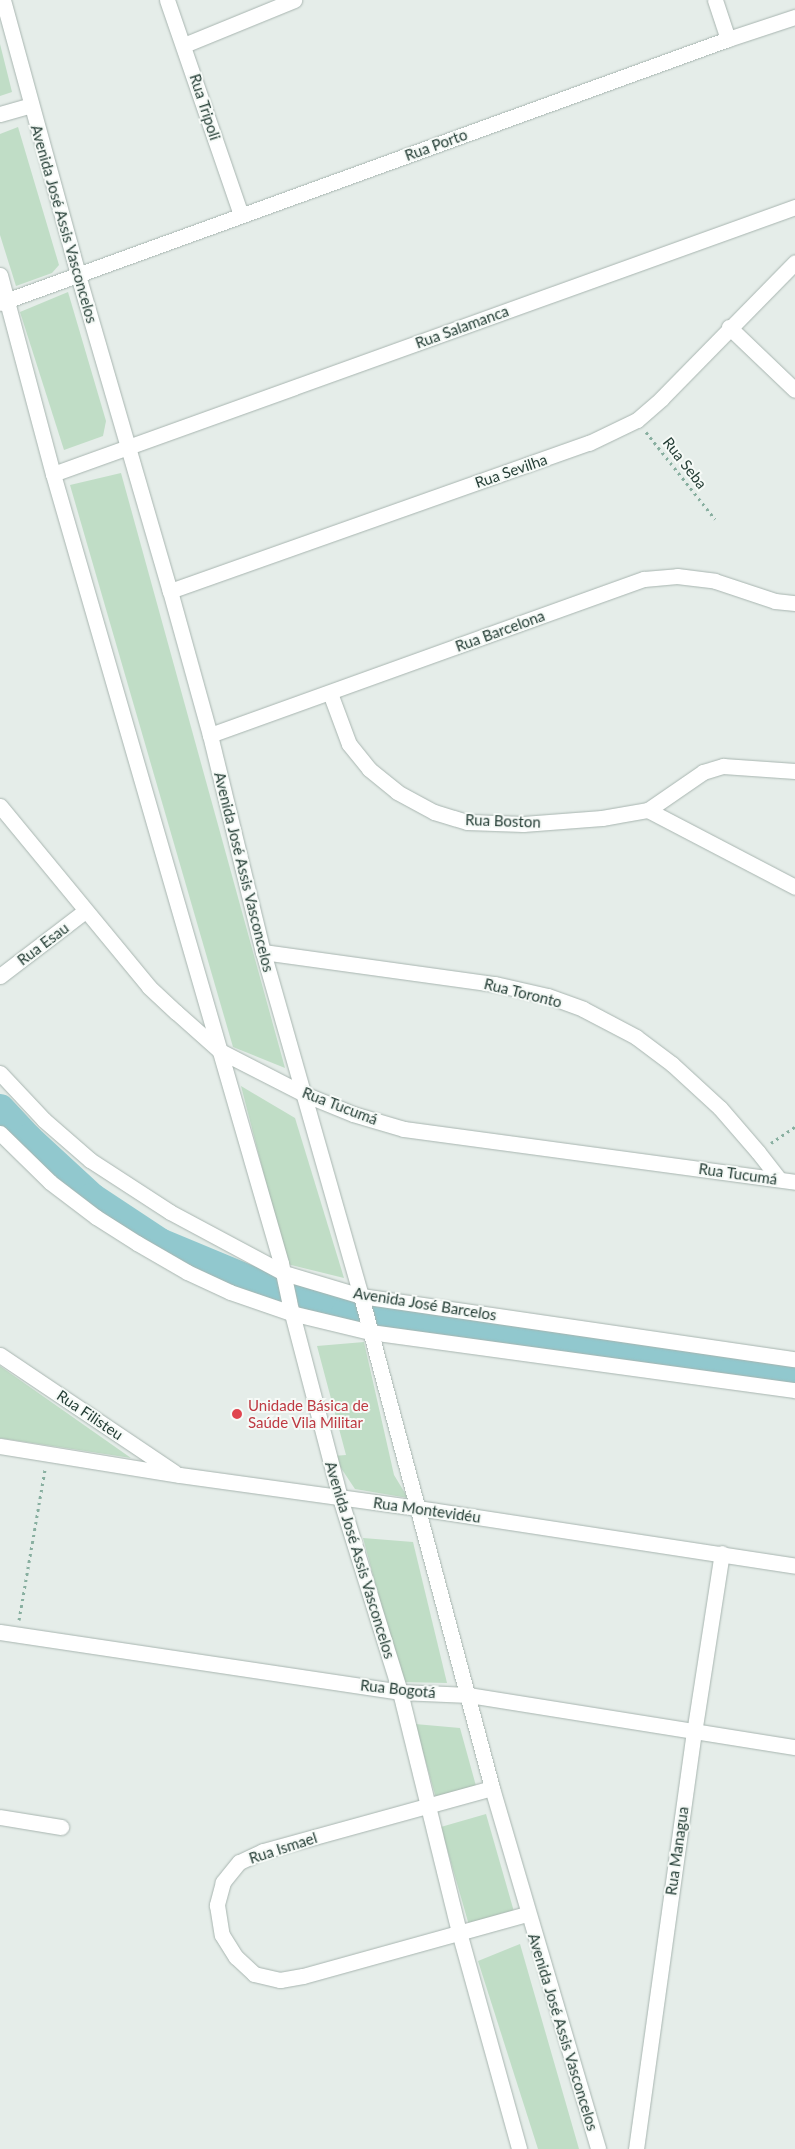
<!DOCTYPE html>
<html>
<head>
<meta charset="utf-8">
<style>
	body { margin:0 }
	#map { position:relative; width:795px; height:2149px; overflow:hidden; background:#e5ede9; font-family:Lato,sans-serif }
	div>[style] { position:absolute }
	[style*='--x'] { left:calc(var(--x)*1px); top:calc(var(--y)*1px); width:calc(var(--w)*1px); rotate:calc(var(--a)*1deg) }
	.green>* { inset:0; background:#c0ddc6; transform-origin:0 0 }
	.river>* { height:30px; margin:-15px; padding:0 15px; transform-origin:15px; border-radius:15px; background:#91c8ce }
	.path>* { height:3px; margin-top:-1.5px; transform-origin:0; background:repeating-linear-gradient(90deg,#88afa0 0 2.5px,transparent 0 6.5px) }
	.roads { filter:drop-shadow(0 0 1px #a8b5b0) drop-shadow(0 0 1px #a8b5b0) }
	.minor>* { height:15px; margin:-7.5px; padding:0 7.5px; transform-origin:7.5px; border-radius:7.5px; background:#fff }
	.dots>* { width:14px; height:14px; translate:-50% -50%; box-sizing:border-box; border:2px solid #f6faf7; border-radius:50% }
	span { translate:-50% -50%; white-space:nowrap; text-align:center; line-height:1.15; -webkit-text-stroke:4px #f6faf7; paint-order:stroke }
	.street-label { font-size:15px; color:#253e36 }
	.health-label { font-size:15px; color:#be3a42 }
	.left { translate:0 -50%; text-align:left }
</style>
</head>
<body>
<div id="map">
	<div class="green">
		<div style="clip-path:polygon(0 44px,12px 92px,0 96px)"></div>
		<div style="clip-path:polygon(18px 127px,59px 265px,52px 273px,16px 286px,0 235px,0 134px)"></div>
		<div style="clip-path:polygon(68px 292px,106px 421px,103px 436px,64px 450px,20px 312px)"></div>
		<div style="clip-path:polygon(121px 473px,285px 1068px,233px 1047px,70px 485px)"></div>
		<div style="clip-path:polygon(241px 1086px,295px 1118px,344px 1278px,287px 1264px)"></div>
		<div style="clip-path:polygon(364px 1342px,394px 1475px,408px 1498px,355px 1489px,333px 1456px,346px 1455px,317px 1346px)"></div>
		<div style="clip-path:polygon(0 1366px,131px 1458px,0 1438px)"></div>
		<div style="clip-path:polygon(363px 1538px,413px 1542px,447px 1683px,402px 1682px)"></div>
		<div style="clip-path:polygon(415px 1724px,460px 1728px,476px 1786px,436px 1798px)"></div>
		<div style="left:486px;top:1814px;width:100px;height:47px;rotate:74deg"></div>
		<div style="clip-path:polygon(520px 1944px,579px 2149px,538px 2149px,478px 1961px)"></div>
	</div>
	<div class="river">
		<div style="--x:0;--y:1109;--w:41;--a:47"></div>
		<div style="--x:28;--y:1139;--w:87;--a:42.7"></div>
		<div style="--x:92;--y:1198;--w:82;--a:33.5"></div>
		<div style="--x:160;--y:1243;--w:151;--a:22.6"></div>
		<div style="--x:299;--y:1301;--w:49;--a:15.5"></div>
		<div style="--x:346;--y:1314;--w:454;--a:8.2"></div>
	</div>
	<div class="path">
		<div style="--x:646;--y:432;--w:111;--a:51.6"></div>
		<div style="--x:771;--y:1143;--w:29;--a:-34"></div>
		<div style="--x:19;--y:1620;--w:153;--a:-80.2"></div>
	</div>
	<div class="roads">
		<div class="minor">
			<div style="--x:3;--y:0;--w:285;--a:74.7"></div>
			<div style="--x:78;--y:275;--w:329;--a:73.8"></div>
			<div style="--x:170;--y:591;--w:149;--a:74.5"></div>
			<div style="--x:210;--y:735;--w:223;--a:76.3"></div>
			<div style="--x:263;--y:952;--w:358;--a:74.1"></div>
			<div style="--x:361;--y:1296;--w:509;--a:75.09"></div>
			<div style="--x:492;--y:1788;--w:376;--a:73.6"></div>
			<div style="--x:167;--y:0;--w:227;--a:71"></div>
			<div style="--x:715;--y:0;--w:41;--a:71.6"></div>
			<div style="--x:184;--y:45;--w:119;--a:-22.2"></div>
			<div style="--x:0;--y:114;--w:32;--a:-16"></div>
			<div style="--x:0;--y:275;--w:206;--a:75.1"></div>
			<div style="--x:53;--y:474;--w:821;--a:73.88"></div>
			<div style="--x:281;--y:1263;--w:40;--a:78"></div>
			<div style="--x:289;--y:1302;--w:203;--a:75.4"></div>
			<div style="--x:340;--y:1498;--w:203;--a:72.8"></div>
			<div style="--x:400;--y:1692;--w:247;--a:76.2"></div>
			<div style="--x:459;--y:1932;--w:225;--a:74.5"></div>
			<div style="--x:0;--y:303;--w:774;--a:-19.93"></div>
			<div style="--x:728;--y:39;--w:71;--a:-18.2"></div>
			<div style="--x:729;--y:327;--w:91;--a:43.7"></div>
			<div style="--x:53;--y:474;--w:789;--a:-19.79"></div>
			<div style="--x:170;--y:591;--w:444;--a:-19.5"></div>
			<div style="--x:589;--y:443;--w:53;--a:-25.6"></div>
			<div style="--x:637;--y:420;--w:33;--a:-41"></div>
			<div style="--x:662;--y:398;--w:190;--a:-45.6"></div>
			<div style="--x:330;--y:693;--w:54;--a:69.6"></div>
			<div style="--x:349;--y:744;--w:32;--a:51"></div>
			<div style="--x:369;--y:769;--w:36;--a:39"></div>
			<div style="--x:397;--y:792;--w:42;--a:28.4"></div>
			<div style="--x:434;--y:812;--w:34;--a:17"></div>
			<div style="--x:467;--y:822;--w:56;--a:2"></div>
			<div style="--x:523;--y:824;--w:79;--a:-4.3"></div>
			<div style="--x:602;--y:818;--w:47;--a:-9.9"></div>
			<div style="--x:648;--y:810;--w:67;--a:-34.6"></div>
			<div style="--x:703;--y:772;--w:21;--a:-17"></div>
			<div style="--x:723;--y:766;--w:72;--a:4"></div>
			<div style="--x:210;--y:735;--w:461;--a:-19.8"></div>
			<div style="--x:644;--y:579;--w:33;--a:-5"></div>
			<div style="--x:677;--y:576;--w:38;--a:7"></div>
			<div style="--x:715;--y:581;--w:63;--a:18.4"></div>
			<div style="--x:775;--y:601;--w:20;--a:6"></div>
			<div style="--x:0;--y:806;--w:234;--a:50.5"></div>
			<div style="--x:149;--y:987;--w:37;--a:43"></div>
			<div style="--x:176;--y:1012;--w:59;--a:41.6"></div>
			<div style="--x:220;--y:1051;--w:94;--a:27.1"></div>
			<div style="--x:304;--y:1094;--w:53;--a:22.2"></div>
			<div style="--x:353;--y:1114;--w:53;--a:16.4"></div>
			<div style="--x:404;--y:1129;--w:395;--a:7.7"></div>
			<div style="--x:648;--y:810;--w:166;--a:27.6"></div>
			<div style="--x:263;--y:952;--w:234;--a:7.9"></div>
			<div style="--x:495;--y:984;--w:54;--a:12.8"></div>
			<div style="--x:548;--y:996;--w:37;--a:20"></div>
			<div style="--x:583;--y:1009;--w:60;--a:27.8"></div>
			<div style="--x:636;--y:1037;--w:45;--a:36.9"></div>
			<div style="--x:672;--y:1064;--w:65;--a:42.5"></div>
			<div style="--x:720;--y:1108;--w:58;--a:49.2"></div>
			<div style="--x:758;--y:1152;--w:33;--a:52"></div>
			<div style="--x:0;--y:976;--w:107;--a:-37.4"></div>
			<div style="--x:0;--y:1073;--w:64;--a:46.9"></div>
			<div style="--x:44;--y:1120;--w:61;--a:41"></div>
			<div style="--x:90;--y:1160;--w:95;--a:33"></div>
			<div style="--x:170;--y:1212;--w:129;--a:28.2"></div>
			<div style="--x:284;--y:1273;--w:80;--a:16.6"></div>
			<div style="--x:361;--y:1296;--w:439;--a:8.3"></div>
			<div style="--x:0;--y:1133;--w:70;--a:44.4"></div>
			<div style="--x:50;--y:1182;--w:58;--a:37.3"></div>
			<div style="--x:96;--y:1217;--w:49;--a:32.4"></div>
			<div style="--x:137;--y:1243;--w:58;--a:30.1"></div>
			<div style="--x:187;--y:1272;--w:47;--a:24.9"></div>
			<div style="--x:230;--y:1292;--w:65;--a:19"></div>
			<div style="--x:291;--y:1313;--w:81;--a:13.5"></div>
			<div style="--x:370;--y:1332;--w:429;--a:7.8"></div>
			<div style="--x:0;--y:1355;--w:210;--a:33.9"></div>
			<div style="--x:0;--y:1446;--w:182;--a:9.2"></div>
			<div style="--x:180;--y:1475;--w:240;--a:7.9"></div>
			<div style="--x:418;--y:1508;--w:381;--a:8.7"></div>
			<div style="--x:0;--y:1632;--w:404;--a:8.5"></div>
			<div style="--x:400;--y:1692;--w:69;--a:2.5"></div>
			<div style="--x:469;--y:1695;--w:330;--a:9.1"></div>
			<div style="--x:492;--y:1788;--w:238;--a:164.6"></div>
			<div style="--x:263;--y:1851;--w:26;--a:155"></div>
			<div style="--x:239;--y:1862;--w:26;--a:129"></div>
			<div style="--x:223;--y:1882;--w:24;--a:105"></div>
			<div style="--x:217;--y:1905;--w:30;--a:81"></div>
			<div style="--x:222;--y:1935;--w:26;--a:58"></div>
			<div style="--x:236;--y:1957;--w:25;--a:43"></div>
			<div style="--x:254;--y:1974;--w:27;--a:13"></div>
			<div style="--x:280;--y:1980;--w:23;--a:-10"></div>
			<div style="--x:303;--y:1976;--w:232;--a:-15.5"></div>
			<div style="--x:0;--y:1817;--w:62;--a:9.3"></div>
			<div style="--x:636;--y:2149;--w:420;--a:-82.1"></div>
			<div style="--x:694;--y:1733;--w:182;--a:-81.2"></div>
		</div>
	</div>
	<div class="dots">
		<div style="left:237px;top:1414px;background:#e0444e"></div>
	</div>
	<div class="street-label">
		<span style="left:205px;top:107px;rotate:72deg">Rua Tripoli</span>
		<span style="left:436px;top:145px;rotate:-20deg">Rua Porto</span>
		<span style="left:64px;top:224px;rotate:74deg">Avenida José Assis Vasconcelos</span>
		<span style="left:462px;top:327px;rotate:-20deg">Rua Salamanca</span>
		<span style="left:685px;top:463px;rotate:52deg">Rua Seba</span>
		<span style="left:511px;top:471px;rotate:-19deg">Rua Sevilha</span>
		<span style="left:500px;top:631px;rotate:-20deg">Rua Barcelona</span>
		<span style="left:503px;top:821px;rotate:2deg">Rua Boston</span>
		<span style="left:244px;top:872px;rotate:76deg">Avenida José Assis Vasconcelos</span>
		<span style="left:43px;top:944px;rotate:-37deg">Rua Esau</span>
		<span style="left:523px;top:993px;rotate:14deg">Rua Toronto</span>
		<span style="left:340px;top:1106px;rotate:21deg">Rua Tucumá</span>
		<span style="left:738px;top:1174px;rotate:8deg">Rua Tucumá</span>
		<span style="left:425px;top:1304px;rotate:9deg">Avenida José Barcelos</span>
		<span style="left:90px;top:1415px;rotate:34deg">Rua Filisteu</span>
		<span style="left:427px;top:1510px;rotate:8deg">Rua Montevidéu</span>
		<span style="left:360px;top:1560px;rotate:73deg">Avenida José Assis Vasconcelos</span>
		<span style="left:398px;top:1689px;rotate:6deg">Rua Bogotá</span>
		<span style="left:283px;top:1848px;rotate:-18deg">Rua Ismael</span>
		<span style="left:677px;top:1851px;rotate:-82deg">Rua Managua</span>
		<span style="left:563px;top:2032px;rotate:73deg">Avenida José Assis Vasconcelos</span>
	</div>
	<div class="health-label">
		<span class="left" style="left:248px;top:1414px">Unidade Básica de<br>Saúde Vila Militar</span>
	</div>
</div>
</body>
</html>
